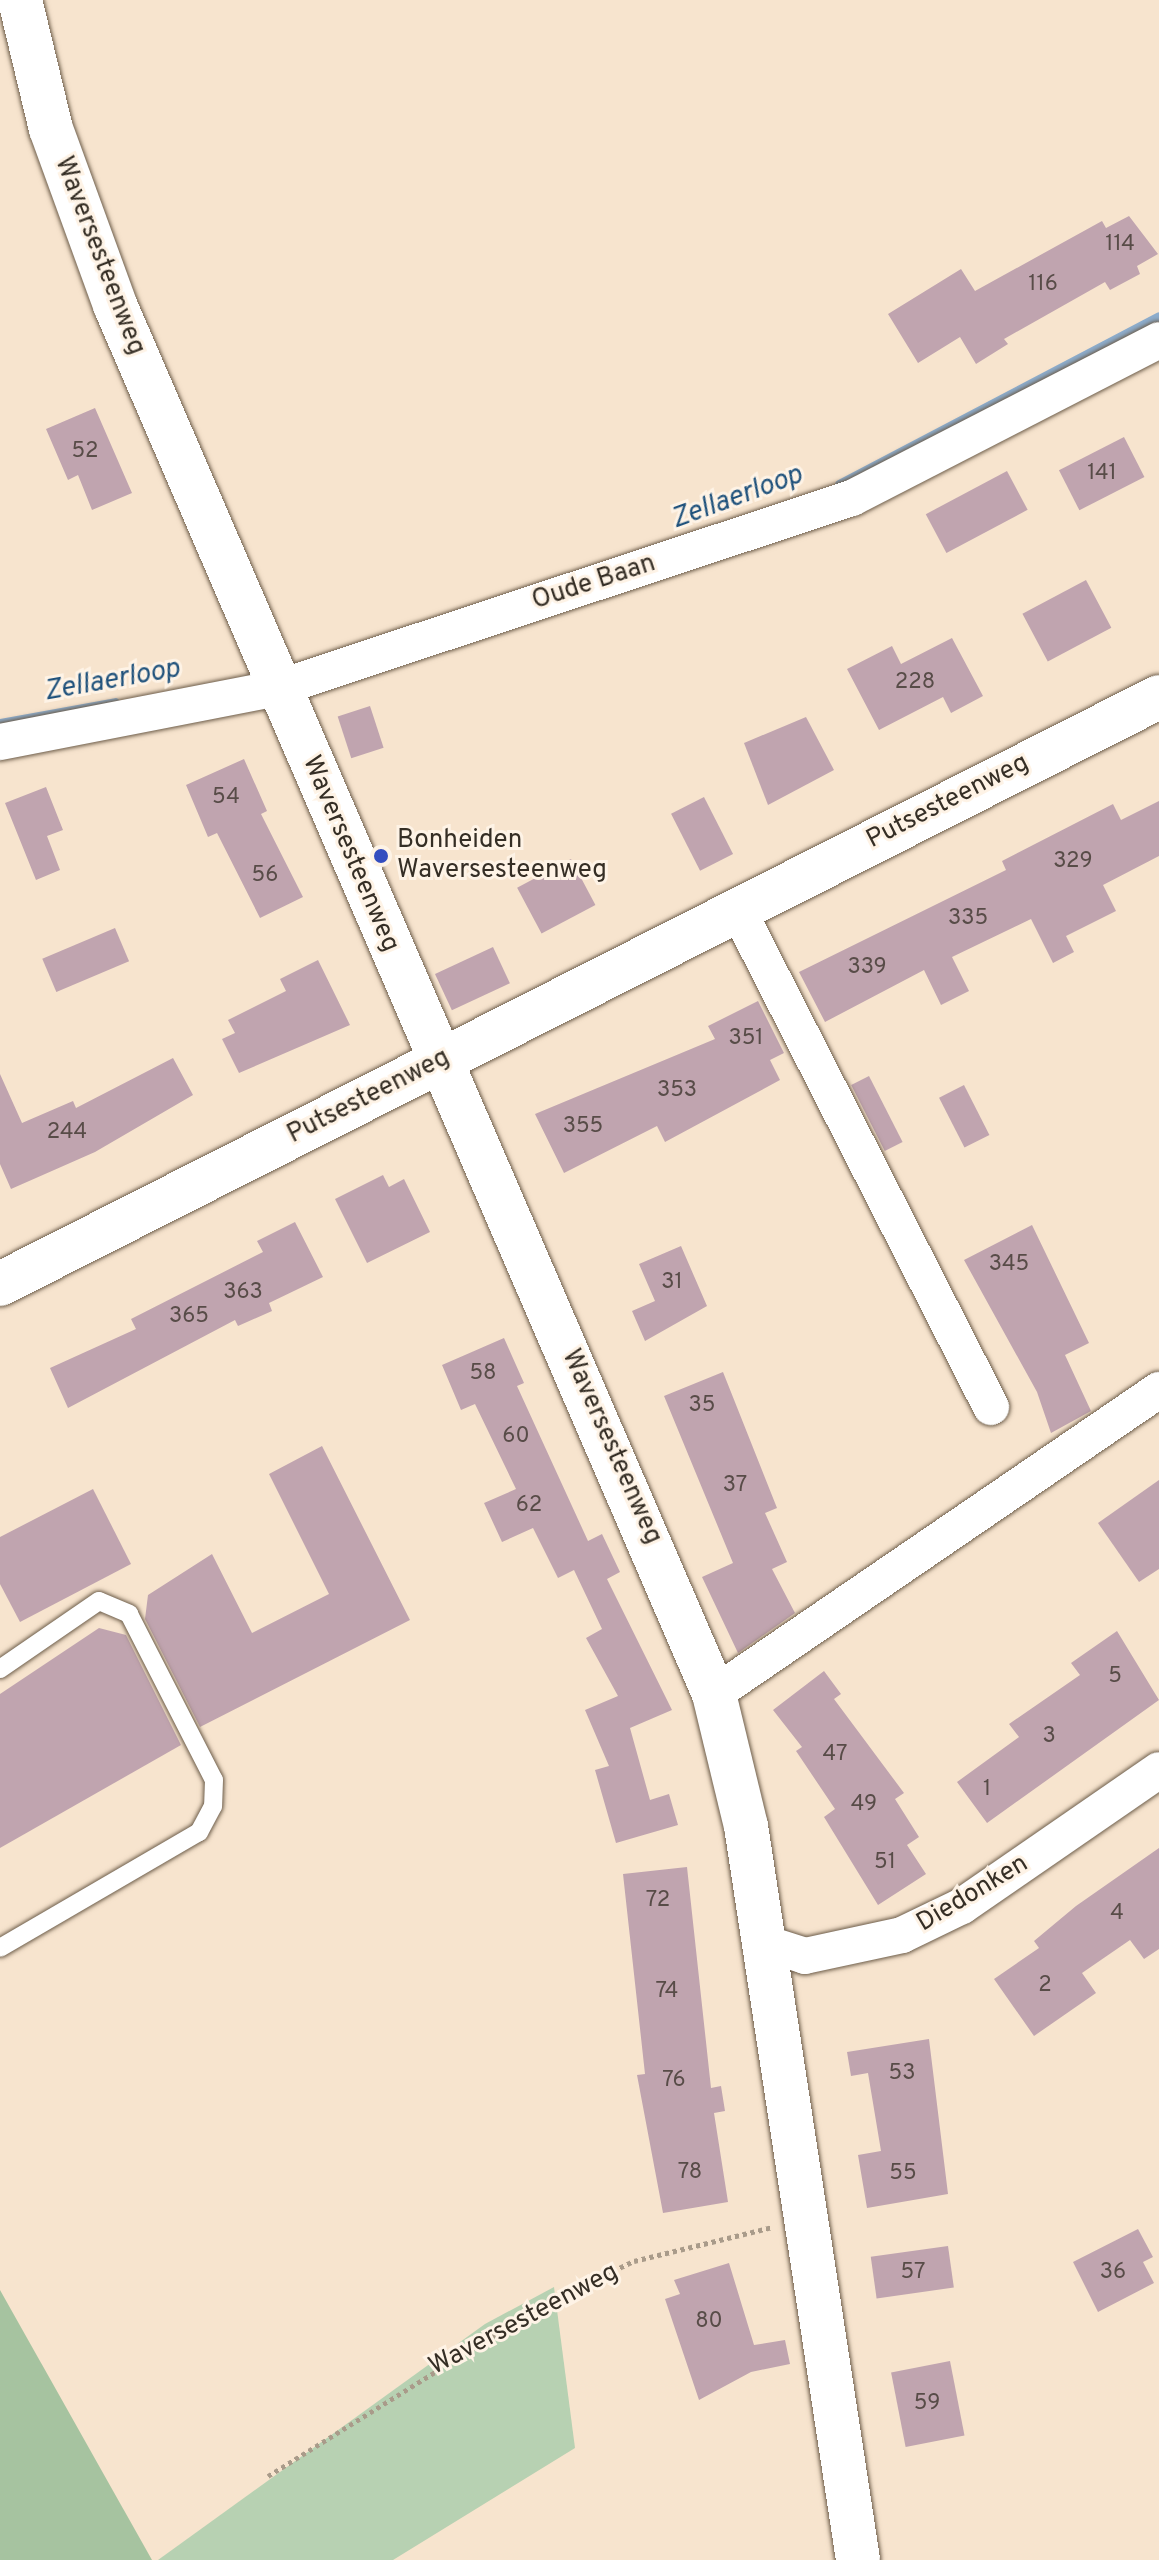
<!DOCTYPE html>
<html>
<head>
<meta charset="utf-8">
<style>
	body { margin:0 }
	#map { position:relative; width:1159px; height:2560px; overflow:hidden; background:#f7e4ce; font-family:Overpass,sans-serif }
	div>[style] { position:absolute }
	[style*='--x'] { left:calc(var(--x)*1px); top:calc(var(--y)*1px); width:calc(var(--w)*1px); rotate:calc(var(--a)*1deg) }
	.green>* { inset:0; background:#b7d1b2 }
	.forest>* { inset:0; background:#a6c3a0 }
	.stream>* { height:9px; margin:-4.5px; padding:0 4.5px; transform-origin:4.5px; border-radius:4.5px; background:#8dadcd }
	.building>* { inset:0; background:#c0a4af; transform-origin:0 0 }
	.path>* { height:5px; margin-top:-2.5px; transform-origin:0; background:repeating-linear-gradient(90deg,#a99b8a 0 4px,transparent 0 8px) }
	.roads { filter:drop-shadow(0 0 2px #6d5d4a) drop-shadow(0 0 2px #6d5d4a) }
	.service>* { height:18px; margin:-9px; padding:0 9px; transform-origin:9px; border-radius:9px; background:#fff }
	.minor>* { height:36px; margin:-18px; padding:0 18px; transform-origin:18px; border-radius:18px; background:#fff }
	.tertiary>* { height:44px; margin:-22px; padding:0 22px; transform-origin:22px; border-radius:22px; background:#fff }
	.secondary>* { height:44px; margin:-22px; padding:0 22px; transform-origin:22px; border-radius:22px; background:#fff }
	.dots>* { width:22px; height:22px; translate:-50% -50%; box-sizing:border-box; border:4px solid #fef3e6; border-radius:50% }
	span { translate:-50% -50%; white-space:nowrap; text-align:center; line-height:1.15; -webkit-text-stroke:6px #fef3e6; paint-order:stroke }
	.number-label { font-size:22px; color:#584c48 }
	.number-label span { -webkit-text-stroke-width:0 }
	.street-label { font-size:26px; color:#352e25 }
	.poi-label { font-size:26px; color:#352e25 }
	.left { translate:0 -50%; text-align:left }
	.water-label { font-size:28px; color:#20527c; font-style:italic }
</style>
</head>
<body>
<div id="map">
	<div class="green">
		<div style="clip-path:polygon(554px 2287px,575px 2448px,393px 2560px,158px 2560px,485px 2324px)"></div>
	</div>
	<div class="forest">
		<div style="clip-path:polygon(0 2290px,152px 2560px,0 2560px)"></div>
	</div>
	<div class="stream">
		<div style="--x:839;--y:484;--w:361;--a:-27.7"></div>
		<div style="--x:0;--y:723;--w:117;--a:-10.3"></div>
	</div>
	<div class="building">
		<div style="clip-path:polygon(1129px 216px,1158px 254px,1137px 266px,1140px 274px,1110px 290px,1105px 282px,1004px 339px,1008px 344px,976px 364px,960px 337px,918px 363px,888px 314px,961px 269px,975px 291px,1102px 221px,1106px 228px)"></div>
		<div style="clip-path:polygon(95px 408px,132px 493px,92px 510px,78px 475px,68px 480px,46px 429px)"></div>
		<div style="left:1124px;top:437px;width:45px;height:73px;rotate:63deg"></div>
		<div style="left:1007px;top:471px;width:44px;height:92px;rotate:62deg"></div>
		<div style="left:1086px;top:580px;width:54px;height:72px;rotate:62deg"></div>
		<div style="clip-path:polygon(952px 638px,983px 696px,951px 713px,943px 697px,879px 730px,847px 669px,892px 646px,901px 664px)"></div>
		<div style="left:370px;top:706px;width:44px;height:34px;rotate:72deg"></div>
		<div style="clip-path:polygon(806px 717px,834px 770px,768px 805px,744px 743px)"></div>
		<div style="clip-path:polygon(244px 759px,267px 811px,261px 814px,303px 897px,260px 918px,217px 833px,208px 837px,186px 785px)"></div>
		<div style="clip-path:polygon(46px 787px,63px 830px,47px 836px,60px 870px,36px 880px,5px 803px)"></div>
		<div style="left:704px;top:797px;width:64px;height:37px;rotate:63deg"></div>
		<div style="clip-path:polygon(1159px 801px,1159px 856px,1103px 885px,1116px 911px,1066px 936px,1074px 952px,1053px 963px,1031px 919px,952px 957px,969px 991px,941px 1005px,924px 970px,825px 1022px,799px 972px,1006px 870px,1002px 861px,1113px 804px,1121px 820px)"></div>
		<div style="left:571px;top:859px;width:52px;height:61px;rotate:62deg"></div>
		<div style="left:115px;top:928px;width:36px;height:79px;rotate:67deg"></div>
		<div style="left:493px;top:947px;width:40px;height:64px;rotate:65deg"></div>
		<div style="clip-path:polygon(318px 960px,350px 1025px,239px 1073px,222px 1039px,235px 1033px,228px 1020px,286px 991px,280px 979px)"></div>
		<div style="clip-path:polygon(758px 1001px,784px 1053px,770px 1060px,780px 1080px,665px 1142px,657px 1126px,564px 1173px,535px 1114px,715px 1039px,708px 1026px)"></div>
		<div style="clip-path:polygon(173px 1058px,193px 1095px,95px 1152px,11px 1189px,0 1164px,0 1074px,22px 1123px,73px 1101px,76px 1108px)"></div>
		<div style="left:869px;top:1076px;width:74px;height:20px;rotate:63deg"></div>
		<div style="left:964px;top:1085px;width:56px;height:28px;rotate:63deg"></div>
		<div style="clip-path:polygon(383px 1175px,389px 1187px,404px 1179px,430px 1232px,367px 1263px,335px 1199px)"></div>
		<div style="clip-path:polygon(295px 1222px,323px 1277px,269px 1303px,272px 1311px,238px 1326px,235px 1320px,68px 1408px,50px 1368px,136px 1329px,131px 1319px,263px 1252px,257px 1241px)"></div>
		<div style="clip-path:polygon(1032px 1225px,1089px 1343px,1065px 1355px,1091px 1411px,1051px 1433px,1037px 1392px,964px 1260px)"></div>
		<div style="clip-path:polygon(681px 1246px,707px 1306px,645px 1341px,632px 1311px,655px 1301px,639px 1264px)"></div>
		<div style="clip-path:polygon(504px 1338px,524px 1383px,517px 1386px,588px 1541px,602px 1534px,620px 1572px,607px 1579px,672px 1710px,630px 1728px,650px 1800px,669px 1794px,678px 1825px,616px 1843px,595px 1770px,609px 1766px,585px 1710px,618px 1696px,586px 1638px,602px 1629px,574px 1570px,558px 1578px,533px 1528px,502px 1542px,484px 1503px,516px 1489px,475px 1404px,461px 1410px,442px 1365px)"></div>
		<div style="clip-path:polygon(723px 1372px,777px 1508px,765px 1513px,787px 1562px,772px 1569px,795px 1613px,738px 1653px,702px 1577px,733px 1563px,664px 1396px)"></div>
		<div style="clip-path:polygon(322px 1446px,410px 1620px,200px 1727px,145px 1619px,148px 1595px,212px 1554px,252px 1633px,329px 1594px,269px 1474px)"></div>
		<div style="clip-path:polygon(1159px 1480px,1159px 1569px,1139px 1582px,1098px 1523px)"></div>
		<div style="clip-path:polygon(93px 1489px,131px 1564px,20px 1622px,0 1584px,0 1537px)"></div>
		<div style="clip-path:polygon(99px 1628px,126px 1635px,181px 1745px,0 1848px,0 1694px)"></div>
		<div style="clip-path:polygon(1117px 1631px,1159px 1700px,987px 1823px,957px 1782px,1019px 1737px,1009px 1724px,1080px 1675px,1071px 1663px)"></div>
		<div style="clip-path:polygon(824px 1671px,841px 1694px,834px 1699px,904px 1793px,895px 1799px,919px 1837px,907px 1845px,926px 1874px,878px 1905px,824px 1817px,835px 1809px,796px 1751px,802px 1747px,773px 1710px)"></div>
		<div style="clip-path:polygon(1159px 1848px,1159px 1949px,1144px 1959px,1130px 1940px,1082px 1973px,1096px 1993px,1034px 2036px,994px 1979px,1039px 1948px,1034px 1941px,1076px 1906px)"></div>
		<div style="clip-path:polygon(687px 1867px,711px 2088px,721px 2086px,725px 2111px,714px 2113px,728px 2202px,663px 2213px,637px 2075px,645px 2074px,623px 1874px)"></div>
		<div style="clip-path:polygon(929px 2039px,948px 2194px,867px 2208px,858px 2155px,881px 2151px,868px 2073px,851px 2076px,847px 2052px)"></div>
		<div style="clip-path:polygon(1138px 2229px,1153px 2257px,1143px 2262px,1154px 2283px,1098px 2312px,1073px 2262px)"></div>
		<div style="left:948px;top:2246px;width:42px;height:78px;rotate:82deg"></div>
		<div style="clip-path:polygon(729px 2263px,754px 2345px,785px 2340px,790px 2364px,751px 2372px,699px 2400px,665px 2299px,680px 2294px,674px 2280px)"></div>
		<div style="left:950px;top:2361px;width:76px;height:60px;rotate:79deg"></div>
	</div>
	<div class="path">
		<div style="--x:268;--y:2476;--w:330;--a:-31.9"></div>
		<div style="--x:548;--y:2302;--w:95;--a:-25.5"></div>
		<div style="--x:634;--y:2261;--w:142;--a:-13.8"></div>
	</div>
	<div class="roads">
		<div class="service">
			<div style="--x:0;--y:1669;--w:120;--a:-34.5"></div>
			<div style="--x:99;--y:1601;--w:33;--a:23"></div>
			<div style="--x:129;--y:1614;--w:186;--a:62.9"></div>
			<div style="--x:214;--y:1780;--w:26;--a:92"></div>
			<div style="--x:213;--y:1806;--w:30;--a:118"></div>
			<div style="--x:199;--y:1832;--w:230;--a:149.8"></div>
		</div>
		<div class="minor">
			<div style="--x:0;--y:742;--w:283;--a:-11"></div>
			<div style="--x:278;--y:688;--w:605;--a:-18.32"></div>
			<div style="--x:852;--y:498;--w:345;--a:-27.2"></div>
			<div style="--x:737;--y:908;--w:560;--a:63.02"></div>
			<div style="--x:714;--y:1694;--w:539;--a:-34.34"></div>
			<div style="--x:765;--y:1943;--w:42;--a:18"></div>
			<div style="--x:805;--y:1956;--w:99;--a:-12.2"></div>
			<div style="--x:902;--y:1935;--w:67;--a:-25.8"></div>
			<div style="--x:962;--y:1906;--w:239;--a:-34.6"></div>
		</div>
		<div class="tertiary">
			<div style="--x:20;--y:0;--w:133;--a:76.5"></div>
			<div style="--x:51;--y:129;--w:187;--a:70"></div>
			<div style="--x:115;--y:305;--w:1513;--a:66.67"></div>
			<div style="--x:714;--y:1694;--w:136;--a:76.4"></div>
			<div style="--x:746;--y:1826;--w:742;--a:81.32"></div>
		</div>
		<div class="secondary">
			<div style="--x:0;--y:1284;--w:1299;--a:-26.86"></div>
		</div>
	</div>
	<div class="dots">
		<div style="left:381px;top:856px;background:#344dbf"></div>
	</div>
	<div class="number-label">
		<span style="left:1120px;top:245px">114</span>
		<span style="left:1043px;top:285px">116</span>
		<span style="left:85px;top:452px">52</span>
		<span style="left:1102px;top:474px">141</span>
		<span style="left:915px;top:683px">228</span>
		<span style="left:226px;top:798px">54</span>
		<span style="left:1073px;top:862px">329</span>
		<span style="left:265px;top:876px">56</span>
		<span style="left:968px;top:919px">335</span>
		<span style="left:867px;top:968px">339</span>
		<span style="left:746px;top:1039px">351</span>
		<span style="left:677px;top:1091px">353</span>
		<span style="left:583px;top:1127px">355</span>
		<span style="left:67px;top:1133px">244</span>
		<span style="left:1009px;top:1265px">345</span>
		<span style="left:672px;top:1283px">31</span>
		<span style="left:243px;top:1293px">363</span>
		<span style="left:189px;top:1317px">365</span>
		<span style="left:483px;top:1374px">58</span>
		<span style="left:702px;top:1406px">35</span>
		<span style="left:516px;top:1437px">60</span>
		<span style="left:735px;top:1486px">37</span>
		<span style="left:529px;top:1506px">62</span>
		<span style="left:1115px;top:1677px">5</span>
		<span style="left:1049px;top:1737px">3</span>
		<span style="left:835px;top:1755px">47</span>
		<span style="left:987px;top:1790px">1</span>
		<span style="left:864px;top:1805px">49</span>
		<span style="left:885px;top:1863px">51</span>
		<span style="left:658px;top:1901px">72</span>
		<span style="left:1117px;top:1914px">4</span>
		<span style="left:1045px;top:1986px">2</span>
		<span style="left:667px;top:1992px">74</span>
		<span style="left:902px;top:2074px">53</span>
		<span style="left:674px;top:2081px">76</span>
		<span style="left:690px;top:2173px">78</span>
		<span style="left:903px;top:2174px">55</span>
		<span style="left:913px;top:2273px">57</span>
		<span style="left:1113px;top:2273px">36</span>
		<span style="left:709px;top:2322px">80</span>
		<span style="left:927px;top:2404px">59</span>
	</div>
	<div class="street-label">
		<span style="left:99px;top:256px;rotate:69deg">Waversesteenweg</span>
		<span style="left:594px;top:583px;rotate:-18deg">Oude Baan</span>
		<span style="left:948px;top:802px;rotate:-27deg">Putsesteenweg</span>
		<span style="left:350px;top:854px;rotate:67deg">Waversesteenweg</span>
		<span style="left:369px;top:1097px;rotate:-27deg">Putsesteenweg</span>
		<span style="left:611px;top:1447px;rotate:66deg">Waversesteenweg</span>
		<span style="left:973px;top:1894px;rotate:-31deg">Diedonken</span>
		<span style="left:524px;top:2320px;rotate:-28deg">Waversesteenweg</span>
	</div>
	<div class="poi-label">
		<span class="left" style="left:397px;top:856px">Bonheiden<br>Waversesteenweg</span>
	</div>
	<div class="water-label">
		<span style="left:737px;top:498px;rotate:-20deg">Zellaerloop</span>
		<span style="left:112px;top:681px;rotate:-10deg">Zellaerloop</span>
	</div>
</div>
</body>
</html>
